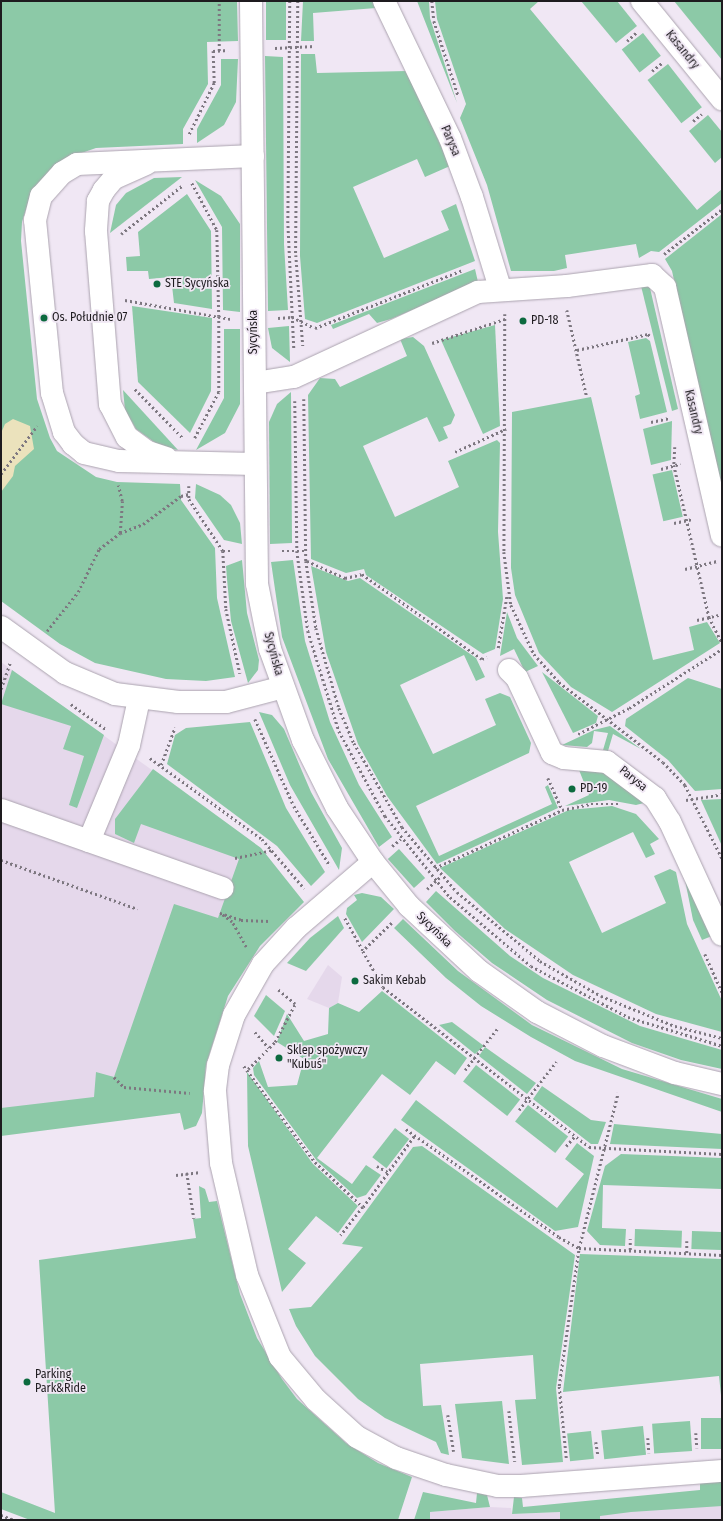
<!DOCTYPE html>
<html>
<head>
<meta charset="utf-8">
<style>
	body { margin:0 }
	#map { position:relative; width:723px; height:1521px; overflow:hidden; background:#f0e7f4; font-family:"Fira Sans Condensed",sans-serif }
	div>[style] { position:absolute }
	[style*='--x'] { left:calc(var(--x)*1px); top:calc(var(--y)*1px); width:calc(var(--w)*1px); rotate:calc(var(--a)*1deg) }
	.built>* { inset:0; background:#e5d8eb }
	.green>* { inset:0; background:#8cc9a7; transform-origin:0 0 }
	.sand>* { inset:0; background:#ebe2bc }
	.path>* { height:2.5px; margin-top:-1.25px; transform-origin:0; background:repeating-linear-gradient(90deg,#7d7780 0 2px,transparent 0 5px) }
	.roads { filter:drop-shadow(0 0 1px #aba3af) drop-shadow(0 0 1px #aba3af) }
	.minor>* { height:22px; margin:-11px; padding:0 11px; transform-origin:11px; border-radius:11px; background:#fff }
	.dots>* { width:11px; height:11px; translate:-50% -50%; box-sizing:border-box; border:2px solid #f0e7f4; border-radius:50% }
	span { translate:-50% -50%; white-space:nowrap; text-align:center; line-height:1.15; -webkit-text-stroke:3.5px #f0e7f4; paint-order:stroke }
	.street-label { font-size:12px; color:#1e1b1f }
	.poi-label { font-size:12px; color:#1e1b1f }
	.left { translate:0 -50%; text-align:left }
	.frame { position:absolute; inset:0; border:2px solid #1e1b1f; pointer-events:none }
</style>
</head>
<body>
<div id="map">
	<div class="built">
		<div style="clip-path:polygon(1px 662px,261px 848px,150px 1100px,1px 1119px)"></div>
		<div style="clip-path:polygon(328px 965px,342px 977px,338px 1003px,329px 1008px,307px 999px)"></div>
		<div style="clip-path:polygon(722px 1488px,722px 1520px,430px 1520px,430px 1512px,490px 1507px,511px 1508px,512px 1514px,560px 1512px)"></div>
	</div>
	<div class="green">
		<div style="clip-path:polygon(1px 1px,237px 1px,238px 41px,207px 42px,208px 84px,183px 129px,183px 144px,96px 148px,67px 158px,53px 167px,32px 191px,22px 222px,21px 241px,37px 399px,50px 438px,57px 451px,96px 477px,117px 482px,180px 484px,181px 500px,215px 548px,217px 598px,235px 677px,206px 681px,166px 679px,95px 663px,60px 644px,1px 601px)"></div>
		<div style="left:266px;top:1px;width:20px;height:39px"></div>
		<div style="clip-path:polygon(303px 1px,375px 1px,376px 8px,313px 13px,314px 41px,301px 41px)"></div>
		<div style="clip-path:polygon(417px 1px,429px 1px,430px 18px,457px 103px)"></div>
		<div style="clip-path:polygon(435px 1px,539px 1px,530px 9px,697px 210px,722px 189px,722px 203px,659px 252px,651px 251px,639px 258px,636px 244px,565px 255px,567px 268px,554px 271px,511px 271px,487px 185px,460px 118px,466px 104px,437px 19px)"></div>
		<div style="clip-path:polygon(581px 1px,617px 1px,637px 26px,616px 43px)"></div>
		<div style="clip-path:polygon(674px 1px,722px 1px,722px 60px)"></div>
		<div style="left:643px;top:33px;width:29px;height:27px;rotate:52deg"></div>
		<div style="clip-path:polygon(301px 54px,315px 54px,317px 73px,407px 71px,450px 166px,425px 177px,417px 159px,353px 187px,384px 258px,449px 230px,441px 211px,456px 204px,475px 261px,317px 323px,305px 319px,300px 256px)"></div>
		<div style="clip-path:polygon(265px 56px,283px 57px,284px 244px,288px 310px,268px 311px)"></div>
		<div style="clip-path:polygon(221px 59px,238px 59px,236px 102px,224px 125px,197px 143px,197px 129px,221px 85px)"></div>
		<div style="left:668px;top:64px;width:55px;height:26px;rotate:52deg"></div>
		<div style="clip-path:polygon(708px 115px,722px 132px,722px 157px,715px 163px,689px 131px)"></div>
		<div style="clip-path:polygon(182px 177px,110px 233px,116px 205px,126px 193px,154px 178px)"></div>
		<div style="clip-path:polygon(195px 180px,221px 196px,240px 224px,240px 312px,223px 310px,222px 227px)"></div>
		<div style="clip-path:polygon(187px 194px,211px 231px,212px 309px,174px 303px,171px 277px,149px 279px,148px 271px,127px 271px,126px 257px,140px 256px,138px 232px)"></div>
		<div style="clip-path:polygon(722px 214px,722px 498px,672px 271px,665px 259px)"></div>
		<div style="clip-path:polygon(475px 269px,478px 282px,391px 319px,377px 323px,369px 314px,333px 329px,331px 325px)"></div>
		<div style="clip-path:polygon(640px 282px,650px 288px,678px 409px,672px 411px)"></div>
		<div style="clip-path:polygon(132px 306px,212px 318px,211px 391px,190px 433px,138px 382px)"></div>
		<div style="clip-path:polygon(495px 325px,500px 426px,483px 434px,441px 340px)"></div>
		<div style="clip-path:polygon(289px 326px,290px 362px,272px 348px,268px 328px)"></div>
		<div style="clip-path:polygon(224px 329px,240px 329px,240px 404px,225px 433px,196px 450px,224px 398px)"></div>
		<div style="clip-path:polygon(413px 337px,424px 346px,455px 415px,451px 424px,443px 427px,448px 438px,439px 442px,427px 417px,363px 446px,395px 517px,459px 487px,448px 461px,497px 440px,500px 443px,498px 532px,503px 599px,495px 649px,483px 654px,366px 575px,364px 569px,346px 573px,311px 559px,308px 395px,320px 378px,335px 379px,340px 387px,407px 356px,400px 339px)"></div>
		<div style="clip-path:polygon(646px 338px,650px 341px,667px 412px,640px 419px,635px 396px,640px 394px,628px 342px)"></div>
		<div style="clip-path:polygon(123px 390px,178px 450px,161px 447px,136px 429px,125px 410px)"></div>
		<div style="clip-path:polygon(291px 392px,292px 543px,270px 544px,269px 422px,277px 404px)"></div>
		<div style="clip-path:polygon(591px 397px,653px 660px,694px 650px,689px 627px,707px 622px,720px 643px,612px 712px,571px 687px,539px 653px,515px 595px,511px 568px,512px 412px)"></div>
		<div style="clip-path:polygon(672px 421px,671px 460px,651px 465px,643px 429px)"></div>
		<div style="left:672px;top:470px;width:48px;height:20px;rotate:77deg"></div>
		<div style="clip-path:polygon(196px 484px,220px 495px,231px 505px,240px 523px,242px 544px,224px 540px,195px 498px)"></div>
		<div style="clip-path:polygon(242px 560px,247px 613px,259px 660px,258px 670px,248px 683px,231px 621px,227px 579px,226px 566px)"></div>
		<div style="clip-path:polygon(293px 560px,305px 641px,330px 722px,359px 785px,392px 837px,379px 847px,328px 759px,282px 637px,271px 562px)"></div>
		<div style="clip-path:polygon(311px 566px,348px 581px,360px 578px,476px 658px,485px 677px,476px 681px,464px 655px,400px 685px,433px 754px,496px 725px,485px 699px,500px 693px,510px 697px,531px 743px,529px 753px,416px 806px,439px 856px,552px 804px,545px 787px,548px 785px,558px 808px,437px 864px,387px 796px,358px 744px,326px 652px)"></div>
		<div style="clip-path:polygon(507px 612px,517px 638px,538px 666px,525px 672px,514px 649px,500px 656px)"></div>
		<div style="clip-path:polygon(12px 670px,104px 735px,77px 808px,69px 805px,84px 756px,63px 749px,71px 726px,1px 704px)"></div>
		<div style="clip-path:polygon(542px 672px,598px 716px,596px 723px,573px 733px)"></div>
		<div style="clip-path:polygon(688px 678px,722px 689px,722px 789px,695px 791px,668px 760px,625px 726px,626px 719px)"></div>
		<div style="clip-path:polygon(259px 712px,272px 715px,284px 729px,311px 792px,342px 848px,339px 870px,290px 785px)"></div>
		<div style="clip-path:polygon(250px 722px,286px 808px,325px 872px,311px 886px,277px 846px,167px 764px,175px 735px,186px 728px)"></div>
		<div style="clip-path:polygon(610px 726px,641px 749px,613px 734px,608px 751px,603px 750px,608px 733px,594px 731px,592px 743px,587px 747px,562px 745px,594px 730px)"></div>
		<div style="clip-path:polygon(153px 769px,261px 848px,304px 902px,260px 946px,228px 996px,206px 1065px,202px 1113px,196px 1126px,184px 1130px,180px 1113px,1px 1136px,1px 1108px,94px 1097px,96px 1072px,114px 1077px,174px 904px,218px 918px,239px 859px,141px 824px,134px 843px,115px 834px,115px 819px)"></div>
		<div style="clip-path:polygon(598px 769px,644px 803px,636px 805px,609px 800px,565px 806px,589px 795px,579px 770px)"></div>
		<div style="clip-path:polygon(722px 799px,722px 846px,701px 800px)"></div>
		<div style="clip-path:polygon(612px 806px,636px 814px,659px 839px,650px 844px,655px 854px,646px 858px,633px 832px,569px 862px,602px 933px,666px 903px,654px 876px,670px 869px,676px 872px,687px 924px,722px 1001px,722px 1032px,656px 1014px,573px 975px,505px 929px,440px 868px,569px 810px)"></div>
		<div style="left:399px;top:849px;width:39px;height:15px;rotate:48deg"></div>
		<div style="clip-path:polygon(684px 875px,712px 936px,702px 940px,693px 920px)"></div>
		<div style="clip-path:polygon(436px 891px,510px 956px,543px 978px,640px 1026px,722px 1050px,722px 1069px,681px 1060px,632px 1043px,547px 1000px,492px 963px,455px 931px,426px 902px)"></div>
		<div style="clip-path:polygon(362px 893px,381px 897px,394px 909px,362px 942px,346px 914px,347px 908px,357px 900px,354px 895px)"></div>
		<div style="clip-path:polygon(338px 916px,344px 928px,306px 971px,287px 963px,310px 938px)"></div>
		<div style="clip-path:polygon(403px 919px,458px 971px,532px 1025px,622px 1069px,722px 1099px,722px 1112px,575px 1061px,531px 1037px,481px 1006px,446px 978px,394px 928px)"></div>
		<div style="clip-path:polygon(382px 991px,467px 1058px,455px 1075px,436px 1061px,410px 1095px,382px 1074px,317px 1158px,352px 1184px,366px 1165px,381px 1175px,366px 1195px,357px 1198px,317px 1161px,254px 1075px,253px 1068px,259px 1061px,268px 1087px,297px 1085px,304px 1059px,277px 1042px,287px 1014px,304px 1041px,328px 1034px,329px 1008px,338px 1003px,359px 1012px)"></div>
		<div style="clip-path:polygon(266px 995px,285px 1011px,274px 1036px,254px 1016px)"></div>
		<div style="clip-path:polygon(452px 1022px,484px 1046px,475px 1054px,439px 1025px)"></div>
		<div style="clip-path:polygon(485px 1047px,536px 1083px,527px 1094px,479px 1056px)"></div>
		<div style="left:476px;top:1065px;width:56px;height:21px;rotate:38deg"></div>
		<div style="clip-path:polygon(247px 1072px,313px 1164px,358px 1206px,338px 1233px,316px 1216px,288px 1249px,306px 1263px,282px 1292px,248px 1146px)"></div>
		<div style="clip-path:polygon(542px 1086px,591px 1120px,606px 1122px,598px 1144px,591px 1144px,533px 1099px)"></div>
		<div style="clip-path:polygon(416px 1100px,557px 1208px,584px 1174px,565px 1159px,577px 1143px,594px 1156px,578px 1227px,555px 1231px,401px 1120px)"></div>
		<div style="left:528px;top:1105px;width:51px;height:21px;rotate:38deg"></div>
		<div style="clip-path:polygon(614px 1124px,722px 1134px,722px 1149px,610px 1144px)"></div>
		<div style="left:395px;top:1128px;width:18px;height:37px;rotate:38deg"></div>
		<div style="clip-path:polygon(422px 1146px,575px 1255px,556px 1388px,563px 1462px,522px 1465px,515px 1400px,536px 1399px,533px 1355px,420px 1364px,423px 1406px,441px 1405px,449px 1455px,441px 1453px,436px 1442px,385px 1418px,358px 1399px,315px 1356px,296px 1326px,289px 1309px,311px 1307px,363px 1247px,342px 1244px,413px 1147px)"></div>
		<div style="clip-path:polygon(621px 1154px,722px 1158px,722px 1189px,603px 1185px,602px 1228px,626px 1229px,625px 1246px,600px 1245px,587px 1231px,605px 1166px)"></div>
		<div style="clip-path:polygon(199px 1186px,205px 1189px,209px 1202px,217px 1201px,240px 1294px,257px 1338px,282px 1379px,297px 1399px,346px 1443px,378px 1463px,412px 1477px,398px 1520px,30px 1520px,1px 1509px,1px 1492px,55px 1513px,39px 1260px,196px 1238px,193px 1219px,201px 1218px)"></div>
		<div style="left:635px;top:1229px;width:47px;height:17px;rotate:2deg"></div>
		<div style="left:692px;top:1231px;width:30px;height:18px;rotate:2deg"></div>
		<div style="clip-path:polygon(580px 1254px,722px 1259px,722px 1405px,719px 1376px,563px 1392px)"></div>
		<div style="clip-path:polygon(502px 1401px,509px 1464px,462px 1458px,455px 1404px)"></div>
		<div style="left:722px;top:1418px;width:31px;height:21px;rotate:90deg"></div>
		<div style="left:690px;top:1421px;width:30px;height:38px;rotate:86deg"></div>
		<div style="left:643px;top:1426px;width:29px;height:42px;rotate:84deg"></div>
		<div style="left:591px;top:1431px;width:28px;height:24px;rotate:84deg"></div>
		<div style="clip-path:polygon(722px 1479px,722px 1506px,631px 1512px,600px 1516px,600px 1520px,560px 1520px,560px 1512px,512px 1514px,514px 1497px,522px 1498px,523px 1507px,700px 1490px,700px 1480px)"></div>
		<div style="clip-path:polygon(423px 1492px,476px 1503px,477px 1493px,487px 1495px,490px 1507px,430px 1512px,430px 1520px,414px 1520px)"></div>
	</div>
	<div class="sand">
		<div style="clip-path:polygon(13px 419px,30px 426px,34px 449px,15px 466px,13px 476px,1px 492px,1px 433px,5px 424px)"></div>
	</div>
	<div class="path">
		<div style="--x:290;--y:1;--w:220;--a:90.5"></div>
		<div style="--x:288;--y:221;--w:129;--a:87.3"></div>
		<div style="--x:298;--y:1;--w:254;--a:90.5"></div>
		<div style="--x:296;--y:255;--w:91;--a:85.6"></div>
		<div style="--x:432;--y:1;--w:20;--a:84"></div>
		<div style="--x:434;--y:21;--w:78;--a:72"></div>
		<div style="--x:627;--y:41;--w:13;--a:-42"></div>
		<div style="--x:275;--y:48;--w:40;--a:-2.9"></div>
		<div style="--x:219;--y:51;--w:50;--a:-90"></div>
		<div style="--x:652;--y:71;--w:13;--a:-39"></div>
		<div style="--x:693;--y:121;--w:11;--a:-38"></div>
		<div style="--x:189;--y:134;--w:57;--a:-63.9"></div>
		<div style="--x:214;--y:83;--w:32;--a:-92"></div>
		<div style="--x:213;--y:51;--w:15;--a:-4"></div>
		<div style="--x:192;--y:183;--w:53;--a:62"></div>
		<div style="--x:217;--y:230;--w:86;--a:88.7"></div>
		<div style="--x:219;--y:316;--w:76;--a:90"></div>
		<div style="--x:219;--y:392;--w:52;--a:117.6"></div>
		<div style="--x:121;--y:234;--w:79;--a:-38.3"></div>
		<div style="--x:664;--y:254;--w:73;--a:-37.8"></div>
		<div style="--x:125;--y:300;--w:108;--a:10.2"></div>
		<div style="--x:567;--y:310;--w:89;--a:77.1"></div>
		<div style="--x:505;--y:314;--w:238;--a:90.2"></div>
		<div style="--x:504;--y:552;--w:53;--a:82.5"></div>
		<div style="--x:511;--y:605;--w:54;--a:64.9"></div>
		<div style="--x:534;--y:654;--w:38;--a:48"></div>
		<div style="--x:559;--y:682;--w:131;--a:37.6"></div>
		<div style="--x:663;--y:762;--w:32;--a:46"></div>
		<div style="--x:685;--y:785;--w:82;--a:63.1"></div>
		<div style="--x:278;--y:318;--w:14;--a:-4"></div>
		<div style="--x:292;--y:317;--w:25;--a:26"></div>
		<div style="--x:315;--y:328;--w:159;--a:-21.4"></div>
		<div style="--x:432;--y:343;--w:77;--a:-18.2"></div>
		<div style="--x:577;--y:350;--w:73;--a:-12.7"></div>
		<div style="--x:648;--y:334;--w:3;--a:45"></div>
		<div style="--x:135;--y:389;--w:69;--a:45.6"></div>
		<div style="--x:304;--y:399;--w:162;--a:89.3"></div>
		<div style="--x:306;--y:561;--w:68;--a:81.5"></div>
		<div style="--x:316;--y:628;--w:83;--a:74"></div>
		<div style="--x:339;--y:708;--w:38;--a:67"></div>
		<div style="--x:354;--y:743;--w:97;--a:60.3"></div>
		<div style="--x:402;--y:827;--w:85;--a:49.8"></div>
		<div style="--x:457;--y:892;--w:108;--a:39.7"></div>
		<div style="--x:540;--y:961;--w:70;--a:29.8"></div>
		<div style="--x:601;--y:996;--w:80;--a:22.1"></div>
		<div style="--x:675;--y:1026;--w:49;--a:14.3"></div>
		<div style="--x:295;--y:401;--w:150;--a:89.2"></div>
		<div style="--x:297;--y:551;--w:81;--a:82.2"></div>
		<div style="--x:308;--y:631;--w:105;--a:72.8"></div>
		<div style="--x:339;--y:731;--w:97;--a:61.6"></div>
		<div style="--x:385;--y:816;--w:104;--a:51.3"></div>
		<div style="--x:450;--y:897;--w:106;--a:40.4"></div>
		<div style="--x:531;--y:966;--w:110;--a:27.7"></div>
		<div style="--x:628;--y:1017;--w:98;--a:17.1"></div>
		<div style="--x:651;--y:422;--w:19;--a:-12"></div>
		<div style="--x:675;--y:447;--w:18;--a:93"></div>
		<div style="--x:674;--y:465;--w:156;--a:77"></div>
		<div style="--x:709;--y:617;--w:28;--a:63"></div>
		<div style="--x:455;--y:452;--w:56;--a:-24.3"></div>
		<div style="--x:661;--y:469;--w:20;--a:-15"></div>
		<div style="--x:1;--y:474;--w:60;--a:-53.1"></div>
		<div style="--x:189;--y:486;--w:13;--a:90"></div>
		<div style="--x:189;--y:499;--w:62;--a:56.8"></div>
		<div style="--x:223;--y:551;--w:58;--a:87"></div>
		<div style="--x:226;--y:609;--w:66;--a:77.7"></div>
		<div style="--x:674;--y:523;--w:19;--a:-12"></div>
		<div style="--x:120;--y:533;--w:25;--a:-21"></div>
		<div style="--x:143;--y:524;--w:47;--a:-36.4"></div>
		<div style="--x:181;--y:496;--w:8;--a:-14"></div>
		<div style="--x:223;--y:551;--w:10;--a:0"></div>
		<div style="--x:282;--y:551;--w:24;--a:0"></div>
		<div style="--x:307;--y:561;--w:42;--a:24.1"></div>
		<div style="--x:345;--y:578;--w:17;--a:-13"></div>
		<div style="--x:362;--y:574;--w:147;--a:35.3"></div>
		<div style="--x:482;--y:659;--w:5;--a:-22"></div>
		<div style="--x:685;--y:569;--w:33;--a:-14"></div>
		<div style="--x:697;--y:620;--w:26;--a:-13"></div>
		<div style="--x:47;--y:631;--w:50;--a:-51.5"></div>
		<div style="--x:78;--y:592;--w:48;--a:-64"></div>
		<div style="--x:99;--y:549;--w:26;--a:-37"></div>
		<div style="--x:120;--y:533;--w:32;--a:-86"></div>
		<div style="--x:122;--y:501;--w:16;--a:-104"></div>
		<div style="--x:498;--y:648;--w:55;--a:-80.5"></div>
		<div style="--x:1;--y:689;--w:28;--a:-71"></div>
		<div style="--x:71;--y:704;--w:44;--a:35.8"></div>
		<div style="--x:255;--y:719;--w:95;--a:65.9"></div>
		<div style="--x:294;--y:806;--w:70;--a:59"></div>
		<div style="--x:578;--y:734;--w:57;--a:-27"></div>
		<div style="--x:629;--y:708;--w:110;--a:-32.4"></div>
		<div style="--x:150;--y:758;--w:138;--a:35.9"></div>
		<div style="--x:262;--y:839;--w:65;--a:49.4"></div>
		<div style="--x:161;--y:765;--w:40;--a:-69.8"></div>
		<div style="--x:548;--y:778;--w:35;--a:66"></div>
		<div style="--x:686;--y:800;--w:36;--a:-9"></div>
		<div style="--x:392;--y:846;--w:11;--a:-38"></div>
		<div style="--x:235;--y:858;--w:38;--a:-12"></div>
		<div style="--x:1;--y:860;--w:145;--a:19.7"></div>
		<div style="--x:435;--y:868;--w:140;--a:-24.5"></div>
		<div style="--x:562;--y:810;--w:30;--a:-12"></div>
		<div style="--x:591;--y:804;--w:30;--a:0"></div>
		<div style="--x:427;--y:889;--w:19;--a:-43"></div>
		<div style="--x:345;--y:918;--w:38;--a:61"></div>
		<div style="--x:392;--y:923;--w:40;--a:136"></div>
		<div style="--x:363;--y:951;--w:41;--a:60.9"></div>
		<div style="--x:383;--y:987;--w:261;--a:37.8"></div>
		<div style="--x:589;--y:1147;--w:133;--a:3"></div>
		<div style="--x:246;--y:947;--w:29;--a:-119"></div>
		<div style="--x:232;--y:922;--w:15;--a:-143"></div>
		<div style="--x:220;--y:913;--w:22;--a:18"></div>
		<div style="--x:241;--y:920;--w:29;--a:2"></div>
		<div style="--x:705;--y:954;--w:42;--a:65.9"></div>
		<div style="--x:255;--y:1032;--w:21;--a:49"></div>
		<div style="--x:244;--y:1066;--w:119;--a:53.5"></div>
		<div style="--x:315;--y:1162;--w:66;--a:43.2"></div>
		<div style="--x:363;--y:1207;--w:36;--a:128"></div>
		<div style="--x:248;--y:1069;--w:38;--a:-45"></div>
		<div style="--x:275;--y:1042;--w:43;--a:-62.2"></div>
		<div style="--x:295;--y:1004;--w:23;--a:-140"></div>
		<div style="--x:465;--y:1070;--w:52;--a:-52"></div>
		<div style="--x:114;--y:1077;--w:14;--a:45"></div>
		<div style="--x:124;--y:1087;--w:66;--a:5.2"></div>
		<div style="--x:519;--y:1110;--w:61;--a:-52.4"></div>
		<div style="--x:406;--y:1129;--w:187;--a:35.2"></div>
		<div style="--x:559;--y:1237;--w:23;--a:29"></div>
		<div style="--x:579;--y:1248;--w:143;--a:2.8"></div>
		<div style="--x:566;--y:1146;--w:12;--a:-48"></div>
		<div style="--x:377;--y:1166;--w:13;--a:29"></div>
		<div style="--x:187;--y:1173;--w:46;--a:81.2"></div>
		<div style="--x:176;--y:1175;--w:23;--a:-7"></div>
		<div style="--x:363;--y:1207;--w:89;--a:-54.2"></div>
		<div style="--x:687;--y:1241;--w:12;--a:90"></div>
		<div style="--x:630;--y:1250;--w:11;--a:-90"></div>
		<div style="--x:509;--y:1411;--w:51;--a:83.3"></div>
		<div style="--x:448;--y:1415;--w:37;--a:81"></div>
		<div style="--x:696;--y:1433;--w:15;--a:86"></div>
		<div style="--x:648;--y:1438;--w:15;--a:86"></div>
		<div style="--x:596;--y:1442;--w:13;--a:81"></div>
		<div style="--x:566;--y:1458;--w:72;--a:-95.6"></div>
		<div style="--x:559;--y:1386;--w:139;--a:-81.8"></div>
		<div style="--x:579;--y:1248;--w:160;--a:-75.9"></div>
		<div style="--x:1;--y:1515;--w:14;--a:21"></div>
	</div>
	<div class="roads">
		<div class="minor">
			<div style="--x:251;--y:1;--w:583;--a:89.41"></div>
			<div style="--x:257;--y:584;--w:66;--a:78.7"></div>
			<div style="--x:270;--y:649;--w:97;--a:70.1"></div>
			<div style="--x:303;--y:740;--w:76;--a:63.4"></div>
			<div style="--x:337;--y:808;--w:65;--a:56.3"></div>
			<div style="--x:373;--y:862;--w:57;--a:50.7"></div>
			<div style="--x:409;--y:906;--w:96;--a:42.9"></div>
			<div style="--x:479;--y:971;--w:71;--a:35.3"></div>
			<div style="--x:537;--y:1012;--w:74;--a:27.3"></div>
			<div style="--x:603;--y:1046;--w:77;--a:20.6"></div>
			<div style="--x:675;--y:1073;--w:48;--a:13.2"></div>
			<div style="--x:384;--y:1;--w:152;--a:64.3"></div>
			<div style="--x:450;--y:138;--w:63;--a:69.6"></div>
			<div style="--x:472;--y:197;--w:95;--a:72.9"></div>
			<div style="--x:642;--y:1;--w:127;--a:50.8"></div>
			<div style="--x:253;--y:156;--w:176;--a:177.4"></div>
			<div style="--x:77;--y:164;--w:17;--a:149"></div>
			<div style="--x:62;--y:173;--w:31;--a:132"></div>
			<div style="--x:41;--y:196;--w:25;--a:104"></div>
			<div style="--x:35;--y:220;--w:174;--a:84.4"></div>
			<div style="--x:52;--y:393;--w:41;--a:72.9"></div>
			<div style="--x:64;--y:432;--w:15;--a:53"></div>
			<div style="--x:73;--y:444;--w:14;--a:39"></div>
			<div style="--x:84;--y:453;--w:36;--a:13"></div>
			<div style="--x:119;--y:461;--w:136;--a:1.3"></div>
			<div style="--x:146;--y:164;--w:35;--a:156"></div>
			<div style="--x:114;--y:178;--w:16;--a:130"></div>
			<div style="--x:104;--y:190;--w:13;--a:119"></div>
			<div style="--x:98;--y:201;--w:30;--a:94"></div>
			<div style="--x:96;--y:231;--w:174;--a:85.4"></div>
			<div style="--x:110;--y:404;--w:37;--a:63"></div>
			<div style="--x:127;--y:437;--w:26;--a:36"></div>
			<div style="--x:148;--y:452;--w:19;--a:18"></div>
			<div style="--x:255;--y:383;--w:39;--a:-9"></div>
			<div style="--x:294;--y:377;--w:203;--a:-24.8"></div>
			<div style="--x:478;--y:292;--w:89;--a:-3.9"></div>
			<div style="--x:567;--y:286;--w:86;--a:-7.4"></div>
			<div style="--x:652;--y:275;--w:18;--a:43"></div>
			<div style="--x:665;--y:287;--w:255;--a:77.1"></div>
			<div style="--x:1;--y:627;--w:79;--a:35.7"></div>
			<div style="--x:65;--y:673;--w:54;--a:22.8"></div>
			<div style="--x:115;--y:694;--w:64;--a:7.2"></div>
			<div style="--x:178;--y:702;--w:48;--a:0"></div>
			<div style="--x:226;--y:702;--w:59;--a:-14.7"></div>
			<div style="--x:509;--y:670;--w:11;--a:45"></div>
			<div style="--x:517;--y:678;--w:83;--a:65"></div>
			<div style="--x:552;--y:753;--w:13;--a:23"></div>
			<div style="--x:564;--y:758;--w:43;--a:5.3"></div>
			<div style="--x:607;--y:762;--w:60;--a:36.9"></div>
			<div style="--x:655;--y:798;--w:28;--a:58"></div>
			<div style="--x:670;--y:822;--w:124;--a:65.3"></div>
			<div style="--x:1;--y:810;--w:235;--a:19.4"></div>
			<div style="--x:89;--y:841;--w:104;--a:-67.4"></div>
			<div style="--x:129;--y:745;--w:47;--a:-77.7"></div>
			<div style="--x:373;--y:862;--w:101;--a:139.4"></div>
			<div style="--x:296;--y:928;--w:49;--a:132.5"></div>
			<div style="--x:263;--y:964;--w:59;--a:119.6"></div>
			<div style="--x:234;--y:1015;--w:52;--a:107.7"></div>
			<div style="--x:218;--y:1065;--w:26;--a:97"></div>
			<div style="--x:215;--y:1091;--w:72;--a:85.2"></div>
			<div style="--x:221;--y:1163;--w:115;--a:76.9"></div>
			<div style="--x:247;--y:1275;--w:88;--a:68.1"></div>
			<div style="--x:280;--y:1357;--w:56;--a:50.1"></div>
			<div style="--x:316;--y:1400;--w:55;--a:42.1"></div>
			<div style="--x:357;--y:1437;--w:44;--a:28.3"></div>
			<div style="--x:396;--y:1458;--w:53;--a:18.8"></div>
			<div style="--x:446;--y:1475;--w:53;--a:11.9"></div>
			<div style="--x:498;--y:1486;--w:23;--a:0"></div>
			<div style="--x:521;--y:1486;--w:202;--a:-4.3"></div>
		</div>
	</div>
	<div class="dots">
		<div style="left:157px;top:284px;background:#0c6a3f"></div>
		<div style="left:44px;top:318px;background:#0c6a3f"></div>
		<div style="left:523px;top:321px;background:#0c6a3f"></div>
		<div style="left:572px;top:789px;background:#0c6a3f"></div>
		<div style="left:355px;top:981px;background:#0c6a3f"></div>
		<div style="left:279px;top:1058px;background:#0c6a3f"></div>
		<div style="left:27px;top:1382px;background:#0c6a3f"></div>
	</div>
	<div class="street-label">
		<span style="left:682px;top:50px;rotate:51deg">Kasandry</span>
		<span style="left:450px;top:141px;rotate:67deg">Parysa</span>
		<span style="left:254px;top:332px;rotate:-90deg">Sycyńska</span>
		<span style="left:693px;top:412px;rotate:77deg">Kasandry</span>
		<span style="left:273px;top:654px;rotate:75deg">Sycyńska</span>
		<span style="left:633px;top:779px;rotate:39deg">Parysa</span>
		<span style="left:434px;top:930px;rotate:45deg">Sycyńska</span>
	</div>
	<div class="poi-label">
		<span class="left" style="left:165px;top:284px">STE Sycyńska</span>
		<span class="left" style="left:52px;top:318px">Os. Południe 07</span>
		<span class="left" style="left:531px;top:321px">PD-18</span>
		<span class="left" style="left:580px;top:789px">PD-19</span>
		<span class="left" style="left:363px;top:981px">Sakim Kebab</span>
		<span class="left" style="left:287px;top:1058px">Sklep spożywczy<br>"Kubuś"</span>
		<span class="left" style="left:35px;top:1382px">Parking<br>Park&amp;Ride</span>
	</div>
	<div class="frame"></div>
</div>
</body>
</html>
